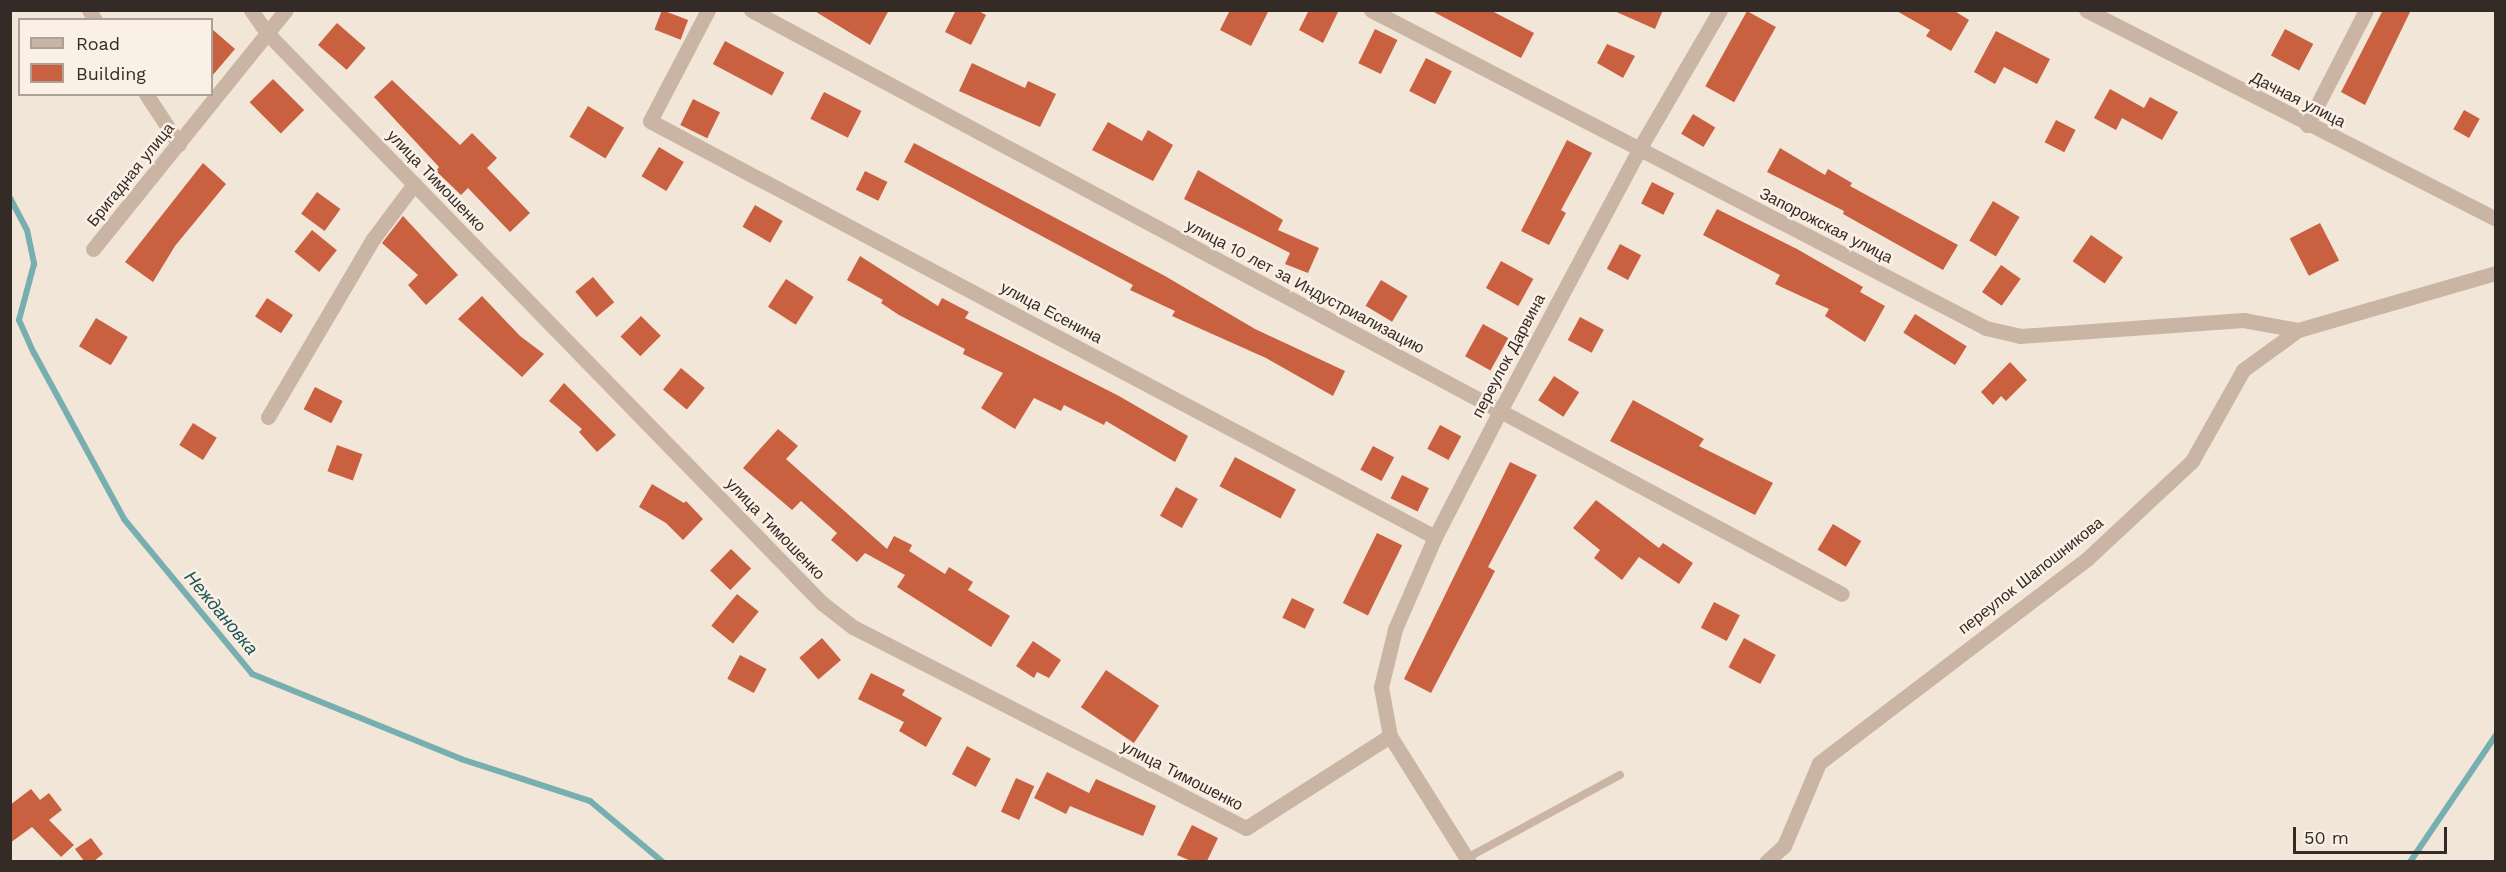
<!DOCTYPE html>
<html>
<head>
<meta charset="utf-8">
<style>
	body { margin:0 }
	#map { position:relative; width:2506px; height:872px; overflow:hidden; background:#f2e6d9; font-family:"Work Sans",sans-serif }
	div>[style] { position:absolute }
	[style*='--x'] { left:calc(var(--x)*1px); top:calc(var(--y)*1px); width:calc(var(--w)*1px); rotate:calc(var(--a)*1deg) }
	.stream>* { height:6px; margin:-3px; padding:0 3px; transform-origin:3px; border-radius:3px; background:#77aeaf }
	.building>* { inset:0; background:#c96040; transform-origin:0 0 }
	.lane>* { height:8px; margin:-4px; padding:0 4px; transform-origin:4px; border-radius:4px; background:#cab5a5 }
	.street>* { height:15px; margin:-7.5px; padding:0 7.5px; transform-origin:7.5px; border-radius:7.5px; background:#cab5a5 }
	span { translate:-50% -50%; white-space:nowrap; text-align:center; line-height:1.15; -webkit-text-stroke:5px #faf0e5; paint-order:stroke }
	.street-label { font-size:16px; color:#352b26 }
	.water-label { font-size:18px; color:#1b5458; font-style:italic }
	.frame { position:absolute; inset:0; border:12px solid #352b26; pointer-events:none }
	.legend { position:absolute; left:18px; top:18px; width:195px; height:78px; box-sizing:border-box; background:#faf0e5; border:2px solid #aba199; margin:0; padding:8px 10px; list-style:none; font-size:18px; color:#352b26 }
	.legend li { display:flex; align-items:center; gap:12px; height:30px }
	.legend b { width:30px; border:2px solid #aba199 }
	.scale { position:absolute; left:2293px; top:827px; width:154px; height:27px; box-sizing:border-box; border:3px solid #352b26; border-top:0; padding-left:8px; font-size:18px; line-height:21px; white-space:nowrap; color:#352b26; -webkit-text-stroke:4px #faf0e5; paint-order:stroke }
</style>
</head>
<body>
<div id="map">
	<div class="stream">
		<div style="--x:10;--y:198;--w:36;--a:62"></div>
		<div style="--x:27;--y:230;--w:35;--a:78"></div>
		<div style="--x:34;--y:264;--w:58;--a:105"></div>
		<div style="--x:19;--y:320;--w:36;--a:66"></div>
		<div style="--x:34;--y:353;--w:189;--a:61.5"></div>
		<div style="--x:124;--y:519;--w:201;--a:50.4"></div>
		<div style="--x:252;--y:674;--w:226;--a:22.1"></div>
		<div style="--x:461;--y:759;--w:136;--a:18"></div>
		<div style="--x:590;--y:801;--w:95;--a:39.9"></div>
		<div style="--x:2410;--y:862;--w:153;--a:-55.9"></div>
	</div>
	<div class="building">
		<div style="left:662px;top:10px;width:28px;height:21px;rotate:21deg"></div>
		<div style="clip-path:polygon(813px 10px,889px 10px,870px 45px)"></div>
		<div style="clip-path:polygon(956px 10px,977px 10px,986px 15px,971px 45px,945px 32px)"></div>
		<div style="clip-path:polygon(1230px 10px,1269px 10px,1251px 46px,1220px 30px)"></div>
		<div style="clip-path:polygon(1309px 10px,1339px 10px,1323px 43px,1299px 30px)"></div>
		<div style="clip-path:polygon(1430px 10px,1490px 10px,1534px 33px,1521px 58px)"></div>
		<div style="clip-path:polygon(1612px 10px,1663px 10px,1655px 29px)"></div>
		<div style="clip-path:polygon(1895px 10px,1953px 10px,1969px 20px,1951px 51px,1926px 36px,1930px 30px)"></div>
		<div style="clip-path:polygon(2383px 10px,2411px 10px,2365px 105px,2341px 92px)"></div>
		<div style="left:1747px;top:11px;width:33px;height:86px;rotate:29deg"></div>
		<div style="left:337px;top:23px;width:38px;height:29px;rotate:41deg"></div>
		<div style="clip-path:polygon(212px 29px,235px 49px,212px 76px)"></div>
		<div style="left:1375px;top:29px;width:25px;height:38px;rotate:26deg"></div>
		<div style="left:2285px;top:29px;width:32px;height:30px;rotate:28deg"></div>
		<div style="clip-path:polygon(1996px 31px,2050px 59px,2037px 84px,2004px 67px,1995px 84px,1974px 72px)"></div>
		<div style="left:725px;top:41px;width:67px;height:26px;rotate:28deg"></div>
		<div style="clip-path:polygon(1607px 44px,1635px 56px,1623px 78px,1597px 63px)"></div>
		<div style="left:1426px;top:58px;width:29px;height:37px;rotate:27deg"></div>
		<div style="clip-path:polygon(972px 63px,1025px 88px,1028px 81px,1056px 94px,1040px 127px,959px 91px)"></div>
		<div style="left:273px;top:79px;width:44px;height:33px;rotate:45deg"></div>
		<div style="clip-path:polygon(392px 80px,460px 145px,472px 133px,497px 158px,487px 168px,530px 213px,510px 232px,468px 188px,461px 195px,436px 171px,439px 167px,374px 97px)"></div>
		<div style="clip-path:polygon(2110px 89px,2144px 108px,2150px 97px,2178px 112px,2162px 140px,2122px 118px,2116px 130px,2094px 118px)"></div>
		<div style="left:824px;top:92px;width:42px;height:30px;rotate:27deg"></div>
		<div style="left:693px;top:99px;width:30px;height:29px;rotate:26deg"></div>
		<div style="left:588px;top:106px;width:42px;height:36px;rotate:31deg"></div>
		<div style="left:2464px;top:110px;width:18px;height:22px;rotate:29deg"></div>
		<div style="left:1693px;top:114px;width:26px;height:23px;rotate:31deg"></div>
		<div style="left:2056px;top:120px;width:22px;height:25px;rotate:27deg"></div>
		<div style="clip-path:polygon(1108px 122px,1142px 141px,1148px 130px,1173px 145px,1153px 181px,1092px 150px)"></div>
		<div style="clip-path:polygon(1567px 140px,1592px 153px,1561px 210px,1566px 213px,1549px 245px,1521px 231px)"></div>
		<div style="clip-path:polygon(914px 143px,1165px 276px,1255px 329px,1345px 371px,1333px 396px,1266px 358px,1172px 316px,1175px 311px,1130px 290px,1133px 285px,904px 162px)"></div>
		<div style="left:659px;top:147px;width:29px;height:34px;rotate:31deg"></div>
		<div style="clip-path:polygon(1780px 148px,1825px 175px,1828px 169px,1852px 183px,1850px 186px,1958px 245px,1943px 270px,1843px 214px,1844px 211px,1767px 172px)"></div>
		<div style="clip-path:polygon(203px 163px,226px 184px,175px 246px,153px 282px,125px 262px)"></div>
		<div style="clip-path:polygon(1198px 170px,1283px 220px,1278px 230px,1319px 248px,1308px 273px,1285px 264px,1290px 253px,1184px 199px)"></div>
		<div style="left:865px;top:171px;width:25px;height:21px;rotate:26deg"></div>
		<div style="left:1652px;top:182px;width:25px;height:24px;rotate:27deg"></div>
		<div style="left:317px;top:192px;width:29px;height:27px;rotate:36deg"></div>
		<div style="left:1993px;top:201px;width:31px;height:46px;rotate:31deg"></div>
		<div style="left:755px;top:205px;width:32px;height:25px;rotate:30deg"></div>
		<div style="clip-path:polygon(1717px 209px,1797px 249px,1863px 287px,1860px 292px,1885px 306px,1865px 342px,1825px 316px,1829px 309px,1775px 284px,1780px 275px,1703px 235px)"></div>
		<div style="clip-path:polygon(403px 216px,458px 275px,426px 305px,408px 285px,418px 275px,382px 243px)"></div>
		<div style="left:2320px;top:223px;width:42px;height:34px;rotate:63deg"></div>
		<div style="left:312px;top:230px;width:32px;height:28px;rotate:39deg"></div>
		<div style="left:2091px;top:235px;width:39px;height:32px;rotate:35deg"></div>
		<div style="left:1620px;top:244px;width:24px;height:28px;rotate:28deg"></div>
		<div style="clip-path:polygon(860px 256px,938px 306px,942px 298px,969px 312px,965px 318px,1119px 396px,1188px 436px,1175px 462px,1106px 421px,1104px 425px,1064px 405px,1061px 411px,1034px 398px,1015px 429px,981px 408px,1003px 373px,963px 354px,965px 349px,899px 315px,881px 303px,883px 300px,847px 280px)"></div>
		<div style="left:1501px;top:261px;width:37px;height:31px;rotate:29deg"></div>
		<div style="left:2001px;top:265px;width:24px;height:33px;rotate:35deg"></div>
		<div style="left:593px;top:277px;width:33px;height:23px;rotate:50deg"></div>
		<div style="left:786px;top:279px;width:33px;height:33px;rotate:33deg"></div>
		<div style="left:1381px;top:280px;width:31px;height:30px;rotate:31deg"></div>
		<div style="clip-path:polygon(482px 296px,520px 336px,544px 354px,522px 377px,458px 319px)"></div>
		<div style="left:267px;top:298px;width:31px;height:22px;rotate:33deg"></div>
		<div style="left:1915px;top:314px;width:61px;height:22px;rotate:32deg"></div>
		<div style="left:641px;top:316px;width:28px;height:29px;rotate:45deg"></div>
		<div style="left:1580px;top:317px;width:27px;height:26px;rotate:28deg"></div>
		<div style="left:96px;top:318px;width:37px;height:33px;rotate:31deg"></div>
		<div style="left:1483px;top:324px;width:29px;height:37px;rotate:29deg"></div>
		<div style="clip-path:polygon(2010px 362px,2027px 380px,2006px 401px,2001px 396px,1993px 405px,1981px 392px)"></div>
		<div style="left:681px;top:368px;width:31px;height:28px;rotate:40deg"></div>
		<div style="left:1554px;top:376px;width:30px;height:29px;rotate:33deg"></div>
		<div style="clip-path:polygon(564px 383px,616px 435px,597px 452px,579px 432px,582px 429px,549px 401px)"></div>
		<div style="left:315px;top:387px;width:31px;height:25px;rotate:27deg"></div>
		<div style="clip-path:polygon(1633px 400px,1704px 439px,1699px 446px,1773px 483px,1755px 515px,1610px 441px)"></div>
		<div style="left:193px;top:423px;width:28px;height:26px;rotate:32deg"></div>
		<div style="left:1440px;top:425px;width:24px;height:27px;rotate:28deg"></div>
		<div style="clip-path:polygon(778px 429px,798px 446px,786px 459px,887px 549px,894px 536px,912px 545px,909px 551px,945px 574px,949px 567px,973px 582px,968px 590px,1010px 616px,991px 647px,897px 587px,905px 575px,865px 553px,857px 562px,831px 540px,837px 533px,801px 501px,792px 510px,743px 468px)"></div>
		<div style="left:337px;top:445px;width:27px;height:28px;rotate:20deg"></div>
		<div style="left:1373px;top:446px;width:24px;height:27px;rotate:28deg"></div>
		<div style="left:1235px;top:457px;width:69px;height:33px;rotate:28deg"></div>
		<div style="clip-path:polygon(1510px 462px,1537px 475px,1488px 567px,1495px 571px,1431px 693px,1404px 679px)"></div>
		<div style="left:1402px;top:475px;width:30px;height:26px;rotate:26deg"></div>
		<div style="clip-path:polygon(652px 484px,684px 503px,686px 501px,703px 519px,683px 540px,666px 523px,639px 507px)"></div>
		<div style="left:1176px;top:487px;width:25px;height:33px;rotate:29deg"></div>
		<div style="clip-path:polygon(1596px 500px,1659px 548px,1663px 543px,1693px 563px,1679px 584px,1639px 557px,1622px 580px,1594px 558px,1600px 550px,1573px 528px)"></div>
		<div style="left:1833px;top:524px;width:33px;height:30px;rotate:31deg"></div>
		<div style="left:1377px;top:533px;width:28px;height:78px;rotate:26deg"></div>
		<div style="left:731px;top:549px;width:28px;height:30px;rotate:44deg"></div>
		<div style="left:737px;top:594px;width:28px;height:41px;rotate:39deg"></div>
		<div style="left:1292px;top:598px;width:25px;height:22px;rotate:26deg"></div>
		<div style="left:1714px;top:602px;width:29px;height:29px;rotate:27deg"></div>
		<div style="left:822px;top:638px;width:29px;height:30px;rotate:49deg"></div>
		<div style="left:1744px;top:638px;width:36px;height:33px;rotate:28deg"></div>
		<div style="clip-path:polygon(1033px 641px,1061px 660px,1049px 678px,1037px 672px,1034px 678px,1016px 666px)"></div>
		<div style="left:740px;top:655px;width:30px;height:27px;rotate:28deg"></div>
		<div style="left:1106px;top:670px;width:64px;height:45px;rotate:34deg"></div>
		<div style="clip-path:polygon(871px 673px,905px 690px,902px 695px,942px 718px,926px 747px,899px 731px,904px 722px,858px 699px)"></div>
		<div style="left:967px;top:746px;width:27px;height:32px;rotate:28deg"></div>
		<div style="clip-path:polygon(1047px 772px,1089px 793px,1096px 779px,1156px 806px,1143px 836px,1070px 806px,1066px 814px,1034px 798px)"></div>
		<div style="left:1016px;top:778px;width:20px;height:37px;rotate:24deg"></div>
		<div style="clip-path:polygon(31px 789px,40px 800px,49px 793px,62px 810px,49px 820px,74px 845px,61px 857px,32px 827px,10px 843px,10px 805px)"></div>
		<div style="clip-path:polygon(1192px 825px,1218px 838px,1207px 861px,1191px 861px,1177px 855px)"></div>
		<div style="clip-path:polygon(91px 838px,103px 854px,94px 861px,84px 861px,75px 849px)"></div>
	</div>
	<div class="lane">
		<div style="--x:1467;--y:858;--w:174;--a:-28.5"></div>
	</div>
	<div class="street">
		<div style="--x:89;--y:10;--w:12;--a:59"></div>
		<div style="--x:251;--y:10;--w:29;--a:55"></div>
		<div style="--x:268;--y:34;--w:794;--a:45.77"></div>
		<div style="--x:822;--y:603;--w:39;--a:38"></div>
		<div style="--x:853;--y:627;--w:441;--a:27.1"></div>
		<div style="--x:1246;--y:828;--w:171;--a:-32.6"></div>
		<div style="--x:708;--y:10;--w:125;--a:117.6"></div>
		<div style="--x:650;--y:121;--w:888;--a:27.92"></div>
		<div style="--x:751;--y:10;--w:1237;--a:28.16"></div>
		<div style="--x:1371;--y:10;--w:692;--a:27.34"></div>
		<div style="--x:1986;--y:328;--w:35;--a:13"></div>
		<div style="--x:2020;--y:336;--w:224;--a:-4.1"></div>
		<div style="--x:2243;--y:320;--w:56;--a:10.3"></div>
		<div style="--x:2086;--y:10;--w:460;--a:27"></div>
		<div style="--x:146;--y:94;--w:60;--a:56.6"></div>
		<div style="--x:2307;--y:125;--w:129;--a:-62.8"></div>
		<div style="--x:93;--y:249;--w:307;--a:-51.1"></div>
		<div style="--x:268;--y:417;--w:207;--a:-59.5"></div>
		<div style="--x:373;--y:239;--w:69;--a:-53.3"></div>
		<div style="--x:1469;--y:862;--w:149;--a:-122.1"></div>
		<div style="--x:1390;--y:736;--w:50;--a:-100.4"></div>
		<div style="--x:1381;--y:687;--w:60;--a:-76.4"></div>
		<div style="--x:1395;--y:629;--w:100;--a:-66.5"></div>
		<div style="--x:1435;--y:537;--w:142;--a:-62.7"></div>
		<div style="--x:1500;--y:411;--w:294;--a:-62"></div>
		<div style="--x:1638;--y:151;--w:163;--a:-59.8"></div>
		<div style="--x:1766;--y:862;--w:24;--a:-42"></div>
		<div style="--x:1784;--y:846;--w:90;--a:-67.1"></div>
		<div style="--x:1819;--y:763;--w:338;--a:-37.3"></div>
		<div style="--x:2088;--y:558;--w:142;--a:-43"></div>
		<div style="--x:2192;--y:461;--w:104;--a:-60.7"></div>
		<div style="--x:2243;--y:370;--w:68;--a:-36"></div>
		<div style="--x:2298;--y:330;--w:206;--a:-16.1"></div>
	</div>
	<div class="street-label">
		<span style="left:2298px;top:100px;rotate:27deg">Дачная улица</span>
		<span style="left:131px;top:175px;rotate:-51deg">Бригадная улица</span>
		<span style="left:436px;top:181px;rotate:46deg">улица Тимошенко</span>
		<span style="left:1826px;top:226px;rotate:27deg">Запорожская улица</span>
		<span style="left:1305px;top:287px;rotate:28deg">улица 10 лет за Индустриализацию</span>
		<span style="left:1051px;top:313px;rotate:28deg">улица Есенина</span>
		<span style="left:1509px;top:356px;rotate:-62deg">переулок Дарвина</span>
		<span style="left:775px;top:529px;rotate:46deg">улица Тимошенко</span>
		<span style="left:2031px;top:576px;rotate:-38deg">переулок Шапошникова</span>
		<span style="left:1182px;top:776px;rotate:27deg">улица Тимошенко</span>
	</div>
	<div class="water-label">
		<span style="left:221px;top:613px;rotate:50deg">Неждановка</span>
	</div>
	<div class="frame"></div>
	<ul class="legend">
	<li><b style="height:8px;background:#cab5a5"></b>Road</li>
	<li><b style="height:16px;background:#c96040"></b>Building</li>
	</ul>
	<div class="scale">50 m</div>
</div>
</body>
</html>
